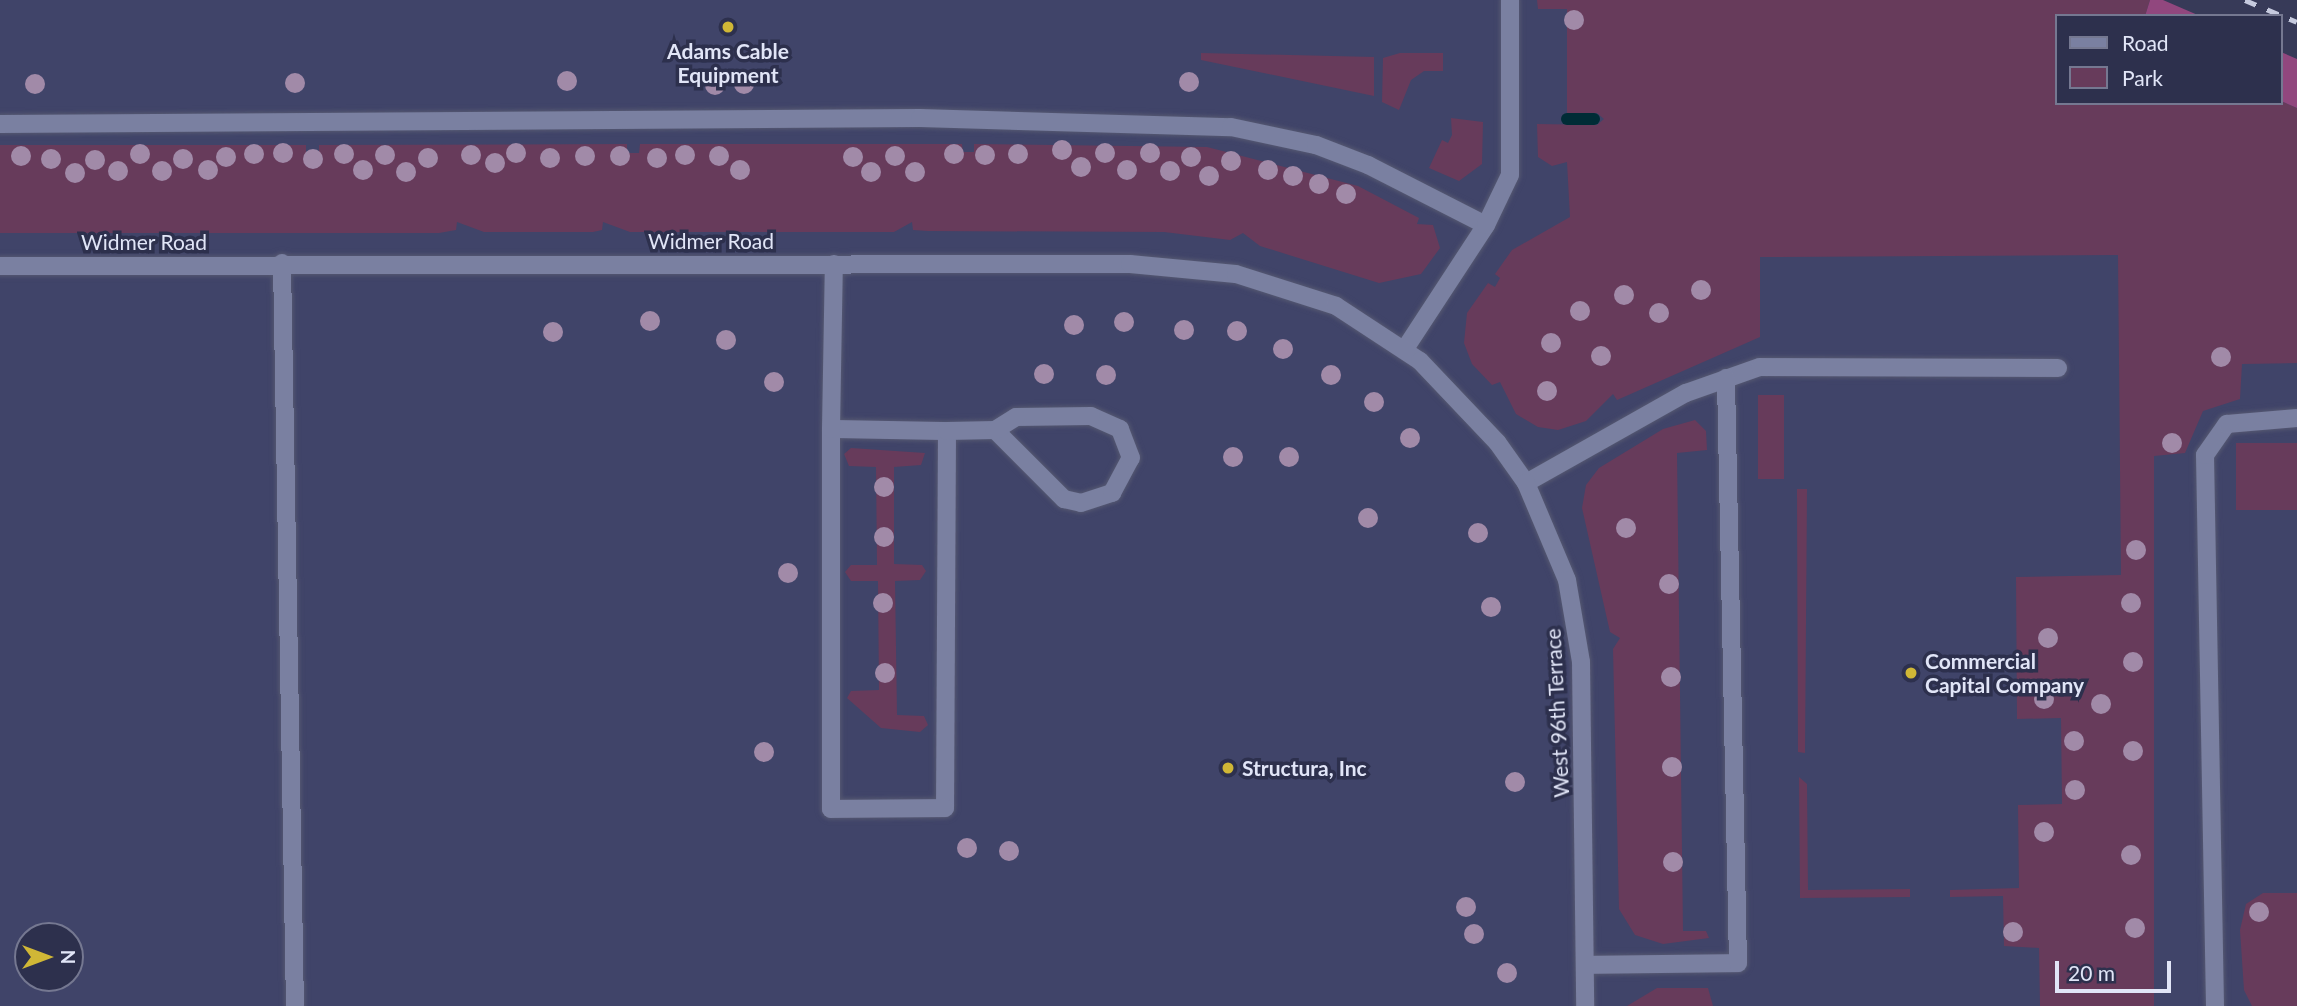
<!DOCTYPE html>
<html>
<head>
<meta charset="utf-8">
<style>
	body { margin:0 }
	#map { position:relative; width:2297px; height:1006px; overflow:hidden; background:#373a58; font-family:Lato,sans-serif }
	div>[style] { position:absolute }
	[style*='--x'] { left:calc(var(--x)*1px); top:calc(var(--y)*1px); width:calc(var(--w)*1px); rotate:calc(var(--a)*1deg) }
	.built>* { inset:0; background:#404469 }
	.green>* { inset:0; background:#673b5b; transform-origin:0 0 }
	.forest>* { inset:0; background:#91477e }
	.stream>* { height:12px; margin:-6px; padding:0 6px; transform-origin:6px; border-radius:6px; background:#002c36 }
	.roads { filter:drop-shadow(0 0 2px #555871) drop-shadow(0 0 2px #555871) }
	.lane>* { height:18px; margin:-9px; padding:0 9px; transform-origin:9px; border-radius:9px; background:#7a80a1 }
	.street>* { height:18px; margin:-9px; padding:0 9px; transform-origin:9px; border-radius:9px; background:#7a80a1 }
	.rail>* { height:5px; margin-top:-2.5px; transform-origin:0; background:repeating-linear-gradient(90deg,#c6cade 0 12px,transparent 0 24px) }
	.trees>* { width:20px; height:20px; margin:-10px; border-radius:50%; background:#a18aa8 }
	.dots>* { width:19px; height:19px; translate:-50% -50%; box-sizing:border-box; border:4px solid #2d304d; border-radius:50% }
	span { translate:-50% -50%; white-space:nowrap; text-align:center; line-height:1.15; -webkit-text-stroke:7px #2d304d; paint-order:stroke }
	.poi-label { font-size:21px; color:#e1e5f7; font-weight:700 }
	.left { translate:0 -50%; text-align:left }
	.street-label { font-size:21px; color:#e1e5f7 }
	.legend { position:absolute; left:2055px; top:14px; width:228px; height:91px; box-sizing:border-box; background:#2d304d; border:2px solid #757891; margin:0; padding:9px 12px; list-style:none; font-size:21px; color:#e1e5f7 }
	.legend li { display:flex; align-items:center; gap:14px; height:35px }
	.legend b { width:35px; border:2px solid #757891 }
	.north { position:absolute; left:14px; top:922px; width:70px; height:70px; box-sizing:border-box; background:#2d304d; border:2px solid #757891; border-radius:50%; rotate:90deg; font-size:19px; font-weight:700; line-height:28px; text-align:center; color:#e1e5f7 }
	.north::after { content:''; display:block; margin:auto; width:24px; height:32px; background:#d0b736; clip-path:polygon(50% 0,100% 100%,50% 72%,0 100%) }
	.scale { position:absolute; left:2055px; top:961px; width:116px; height:32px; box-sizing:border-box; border:4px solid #e1e5f7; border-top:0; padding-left:9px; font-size:21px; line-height:24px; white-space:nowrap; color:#e1e5f7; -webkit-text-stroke:5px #2d304d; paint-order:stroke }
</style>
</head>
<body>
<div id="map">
	<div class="built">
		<div style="clip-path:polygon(evenodd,0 0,2088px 0,2057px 16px,2057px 103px,2281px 103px,2281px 85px,2297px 92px,2297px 1006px,0 1006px,0 0,28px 936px,70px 936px,70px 978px,28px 978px,28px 936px)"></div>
	</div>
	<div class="green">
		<div style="clip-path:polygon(1537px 0,2150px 0,2145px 16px,2057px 16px,2057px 103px,2281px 101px,2297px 108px,2297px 363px,2242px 364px,2240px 399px,2203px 411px,2185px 453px,2154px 456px,2154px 1006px,2040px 1006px,2039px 948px,2004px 946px,2003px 896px,1950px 897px,1950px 890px,2019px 888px,2018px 805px,2062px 804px,2061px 718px,2017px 719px,2016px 577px,2121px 575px,2118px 255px,1760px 257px,1760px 337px,1617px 400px,1613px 394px,1586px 421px,1558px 430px,1538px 427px,1516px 414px,1500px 382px,1492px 385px,1472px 364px,1464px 343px,1467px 313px,1488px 283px,1495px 287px,1500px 278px,1495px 274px,1512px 250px,1570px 217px,1567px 162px,1552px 166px,1538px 157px,1537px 124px,1597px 125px,1604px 119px,1597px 113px,1567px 115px,1567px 9px,1538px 9px)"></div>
		<div style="clip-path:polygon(1201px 53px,1374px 57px,1374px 96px,1201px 60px)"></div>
		<div style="clip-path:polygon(1400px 53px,1443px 53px,1443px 71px,1424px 71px,1411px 80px,1399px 110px,1382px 102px,1383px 58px)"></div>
		<div style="clip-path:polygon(1451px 118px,1483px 122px,1482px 164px,1459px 181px,1429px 168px,1442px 140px,1448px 143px,1452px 135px)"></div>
		<div style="clip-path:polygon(627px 144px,627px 153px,639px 153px,640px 144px,962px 144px,963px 152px,974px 152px,974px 144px,1207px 147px,1358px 186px,1419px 218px,1417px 224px,1433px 225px,1440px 248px,1421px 274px,1379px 283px,1260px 246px,1243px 233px,1230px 240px,1164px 232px,928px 231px,913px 230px,912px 222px,894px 232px,630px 232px,603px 222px,602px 230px,593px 232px,484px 232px,457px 222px,456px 230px,439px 233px,0 233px,0 145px,306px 145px,306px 153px,319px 153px,319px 145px)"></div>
		<div style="left:1758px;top:395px;width:26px;height:84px"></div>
		<div style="clip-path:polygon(1695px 420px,1706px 431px,1707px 450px,1677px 453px,1683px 931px,1706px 931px,1709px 938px,1663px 944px,1635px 935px,1619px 909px,1613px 649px,1620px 638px,1610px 632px,1582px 508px,1586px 485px,1599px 468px,1663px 429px)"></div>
		<div style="left:2297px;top:443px;width:67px;height:61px;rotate:90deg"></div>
		<div style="clip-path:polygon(851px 448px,925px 453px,921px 465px,894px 467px,894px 564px,922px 565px,926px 571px,920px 580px,895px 581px,897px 715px,924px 716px,928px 725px,920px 732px,881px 728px,847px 698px,851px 691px,879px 690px,878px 581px,851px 581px,845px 572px,851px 565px,877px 565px,876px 467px,849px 466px,844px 454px)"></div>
		<div style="clip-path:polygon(1797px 489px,1807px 489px,1805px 753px,1798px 752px)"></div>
		<div style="clip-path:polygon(1799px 777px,1807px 784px,1808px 890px,1910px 889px,1910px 897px,1800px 898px)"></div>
		<div style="clip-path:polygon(2263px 893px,2297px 893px,2297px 1006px,2252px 1006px,2244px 990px,2240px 930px,2246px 904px)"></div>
		<div style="clip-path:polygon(1657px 988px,1708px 988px,1713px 1006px,1627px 1006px)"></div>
	</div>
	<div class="forest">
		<div style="clip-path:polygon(2150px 0,2163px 0,2200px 16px,2145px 16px)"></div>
		<div style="clip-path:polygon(2281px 52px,2297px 59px,2297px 108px,2281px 101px)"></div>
	</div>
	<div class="stream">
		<div style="--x:1567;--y:119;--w:27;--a:0"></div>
	</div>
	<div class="roads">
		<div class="lane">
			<div style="--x:0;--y:124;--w:920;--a:-0.37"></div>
			<div style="--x:920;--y:118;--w:311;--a:1.7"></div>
			<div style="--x:1231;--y:127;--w:87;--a:12"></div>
			<div style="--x:1316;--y:145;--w:56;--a:21"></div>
			<div style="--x:1368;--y:165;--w:132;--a:27"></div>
			<div style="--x:1486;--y:225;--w:148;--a:123.2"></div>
			<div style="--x:1486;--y:225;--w:55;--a:-64.4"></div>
			<div style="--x:1510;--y:175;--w:175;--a:-90"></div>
			<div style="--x:282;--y:263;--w:743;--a:89"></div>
			<div style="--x:831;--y:429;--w:116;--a:1"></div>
			<div style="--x:947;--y:431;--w:377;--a:90.3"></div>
			<div style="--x:945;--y:808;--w:114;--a:179.5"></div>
			<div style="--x:831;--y:809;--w:380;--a:-90"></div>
			<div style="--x:831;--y:429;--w:165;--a:-89"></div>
			<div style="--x:947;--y:431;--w:48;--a:-1.2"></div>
			<div style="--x:995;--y:430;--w:98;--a:45"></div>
			<div style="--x:1064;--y:499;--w:17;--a:13"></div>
			<div style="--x:1081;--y:503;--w:33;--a:-18"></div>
			<div style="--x:1112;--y:493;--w:40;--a:-62"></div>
			<div style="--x:1131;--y:458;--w:31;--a:-111"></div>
			<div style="--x:1120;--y:429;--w:32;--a:-156"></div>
			<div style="--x:1091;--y:416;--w:75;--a:179.2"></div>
			<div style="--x:1016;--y:417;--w:25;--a:148"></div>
			<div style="--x:1526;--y:483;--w:184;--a:-29.4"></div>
			<div style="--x:1686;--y:393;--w:78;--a:-19.4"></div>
			<div style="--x:1760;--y:367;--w:298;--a:0.2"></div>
			<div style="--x:1585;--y:965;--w:153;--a:-0.7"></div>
			<div style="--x:1738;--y:963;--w:585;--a:-91.18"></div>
			<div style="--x:2215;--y:1006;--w:551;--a:-91.04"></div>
			<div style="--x:2205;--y:455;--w:38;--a:-55"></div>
			<div style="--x:2227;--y:424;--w:70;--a:-4.9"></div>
		</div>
		<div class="street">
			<div style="--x:0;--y:266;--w:1130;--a:-0.1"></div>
			<div style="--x:1130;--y:264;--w:106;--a:5.4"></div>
			<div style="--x:1236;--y:274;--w:105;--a:17.7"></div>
			<div style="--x:1336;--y:306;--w:100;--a:33.2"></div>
			<div style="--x:1420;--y:361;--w:112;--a:46.5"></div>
			<div style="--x:1497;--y:442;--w:50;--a:54.7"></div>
			<div style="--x:1526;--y:483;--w:105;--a:67.1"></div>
			<div style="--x:1567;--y:580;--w:83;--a:80.3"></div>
			<div style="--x:1581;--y:662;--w:344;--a:89.3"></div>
		</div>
	</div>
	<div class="rail">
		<div style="--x:2245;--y:0;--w:56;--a:22.9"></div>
	</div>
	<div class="trees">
		<div style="left:1574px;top:20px"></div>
		<div style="left:567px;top:81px"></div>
		<div style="left:1189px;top:82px"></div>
		<div style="left:295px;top:83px"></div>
		<div style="left:35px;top:84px"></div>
		<div style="left:744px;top:84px"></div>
		<div style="left:715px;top:85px"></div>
		<div style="left:1062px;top:150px"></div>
		<div style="left:283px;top:153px"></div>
		<div style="left:516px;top:153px"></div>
		<div style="left:1105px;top:153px"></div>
		<div style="left:1150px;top:153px"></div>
		<div style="left:140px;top:154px"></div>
		<div style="left:254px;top:154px"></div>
		<div style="left:344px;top:154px"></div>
		<div style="left:954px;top:154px"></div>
		<div style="left:1018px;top:154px"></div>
		<div style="left:385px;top:155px"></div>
		<div style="left:471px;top:155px"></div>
		<div style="left:685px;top:155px"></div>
		<div style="left:985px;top:155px"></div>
		<div style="left:21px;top:156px"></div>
		<div style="left:585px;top:156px"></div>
		<div style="left:620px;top:156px"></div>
		<div style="left:719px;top:156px"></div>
		<div style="left:895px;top:156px"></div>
		<div style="left:226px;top:157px"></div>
		<div style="left:853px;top:157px"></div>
		<div style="left:1191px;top:157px"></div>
		<div style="left:428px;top:158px"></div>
		<div style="left:550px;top:158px"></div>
		<div style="left:657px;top:158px"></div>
		<div style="left:51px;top:159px"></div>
		<div style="left:183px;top:159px"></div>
		<div style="left:313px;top:159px"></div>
		<div style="left:95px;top:160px"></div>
		<div style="left:1231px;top:161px"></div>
		<div style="left:495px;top:163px"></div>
		<div style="left:1081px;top:167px"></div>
		<div style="left:208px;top:170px"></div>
		<div style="left:363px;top:170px"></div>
		<div style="left:740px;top:170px"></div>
		<div style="left:1127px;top:170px"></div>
		<div style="left:1268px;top:170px"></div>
		<div style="left:118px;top:171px"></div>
		<div style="left:162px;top:171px"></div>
		<div style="left:1170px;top:171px"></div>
		<div style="left:406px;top:172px"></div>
		<div style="left:871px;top:172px"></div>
		<div style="left:915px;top:172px"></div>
		<div style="left:75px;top:173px"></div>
		<div style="left:1209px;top:176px"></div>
		<div style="left:1293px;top:176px"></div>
		<div style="left:1319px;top:184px"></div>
		<div style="left:1346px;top:194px"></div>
		<div style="left:1701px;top:290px"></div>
		<div style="left:1624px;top:295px"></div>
		<div style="left:1580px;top:311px"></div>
		<div style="left:1659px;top:313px"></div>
		<div style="left:650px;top:321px"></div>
		<div style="left:1124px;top:322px"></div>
		<div style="left:1074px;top:325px"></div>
		<div style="left:1184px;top:330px"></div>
		<div style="left:1237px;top:331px"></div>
		<div style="left:553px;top:332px"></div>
		<div style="left:726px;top:340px"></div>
		<div style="left:1551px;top:343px"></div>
		<div style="left:1283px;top:349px"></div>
		<div style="left:1601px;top:356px"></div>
		<div style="left:2221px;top:357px"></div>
		<div style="left:1044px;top:374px"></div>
		<div style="left:1106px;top:375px"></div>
		<div style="left:1331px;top:375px"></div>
		<div style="left:774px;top:382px"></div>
		<div style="left:1547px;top:391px"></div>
		<div style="left:1374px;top:402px"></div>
		<div style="left:1410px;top:438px"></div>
		<div style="left:2172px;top:443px"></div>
		<div style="left:1233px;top:457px"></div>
		<div style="left:1289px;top:457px"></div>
		<div style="left:884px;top:487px"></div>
		<div style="left:1368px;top:518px"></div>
		<div style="left:1626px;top:528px"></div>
		<div style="left:1478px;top:533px"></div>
		<div style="left:884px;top:537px"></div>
		<div style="left:2136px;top:550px"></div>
		<div style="left:788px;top:573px"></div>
		<div style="left:1669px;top:584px"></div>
		<div style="left:883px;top:603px"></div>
		<div style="left:2131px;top:603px"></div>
		<div style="left:1491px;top:607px"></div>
		<div style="left:2048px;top:638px"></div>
		<div style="left:2133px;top:662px"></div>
		<div style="left:885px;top:673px"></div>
		<div style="left:1671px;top:677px"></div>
		<div style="left:2044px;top:699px"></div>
		<div style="left:2101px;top:704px"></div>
		<div style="left:2074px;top:741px"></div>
		<div style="left:2133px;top:751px"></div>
		<div style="left:764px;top:752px"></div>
		<div style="left:1672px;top:767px"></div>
		<div style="left:1515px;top:782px"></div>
		<div style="left:2075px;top:790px"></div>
		<div style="left:2044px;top:832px"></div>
		<div style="left:967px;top:848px"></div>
		<div style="left:1009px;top:851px"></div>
		<div style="left:2131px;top:855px"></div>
		<div style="left:1673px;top:862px"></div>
		<div style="left:1466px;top:907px"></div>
		<div style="left:2259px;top:912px"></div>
		<div style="left:2135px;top:928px"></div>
		<div style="left:2013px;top:932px"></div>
		<div style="left:1474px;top:934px"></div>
		<div style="left:1507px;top:973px"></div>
	</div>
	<div class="dots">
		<div style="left:728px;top:27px;background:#d0b736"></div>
		<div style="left:1911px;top:673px;background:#d0b736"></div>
		<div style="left:1228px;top:768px;background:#d0b736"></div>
	</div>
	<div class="poi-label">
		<span style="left:728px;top:63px">Adams Cable<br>Equipment</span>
		<span class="left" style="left:1925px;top:673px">Commercial<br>Capital Company</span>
		<span class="left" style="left:1242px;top:768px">Structura, Inc</span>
	</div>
	<div class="street-label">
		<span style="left:711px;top:241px">Widmer Road</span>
		<span style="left:144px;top:242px">Widmer Road</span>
		<span style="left:1557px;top:713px;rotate:-93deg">West 96th Terrace</span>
	</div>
	<ul class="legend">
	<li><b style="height:9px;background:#7a80a1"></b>Road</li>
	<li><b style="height:19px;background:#673b5b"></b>Park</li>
	</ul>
	<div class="north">N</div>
	<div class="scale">20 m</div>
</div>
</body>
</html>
